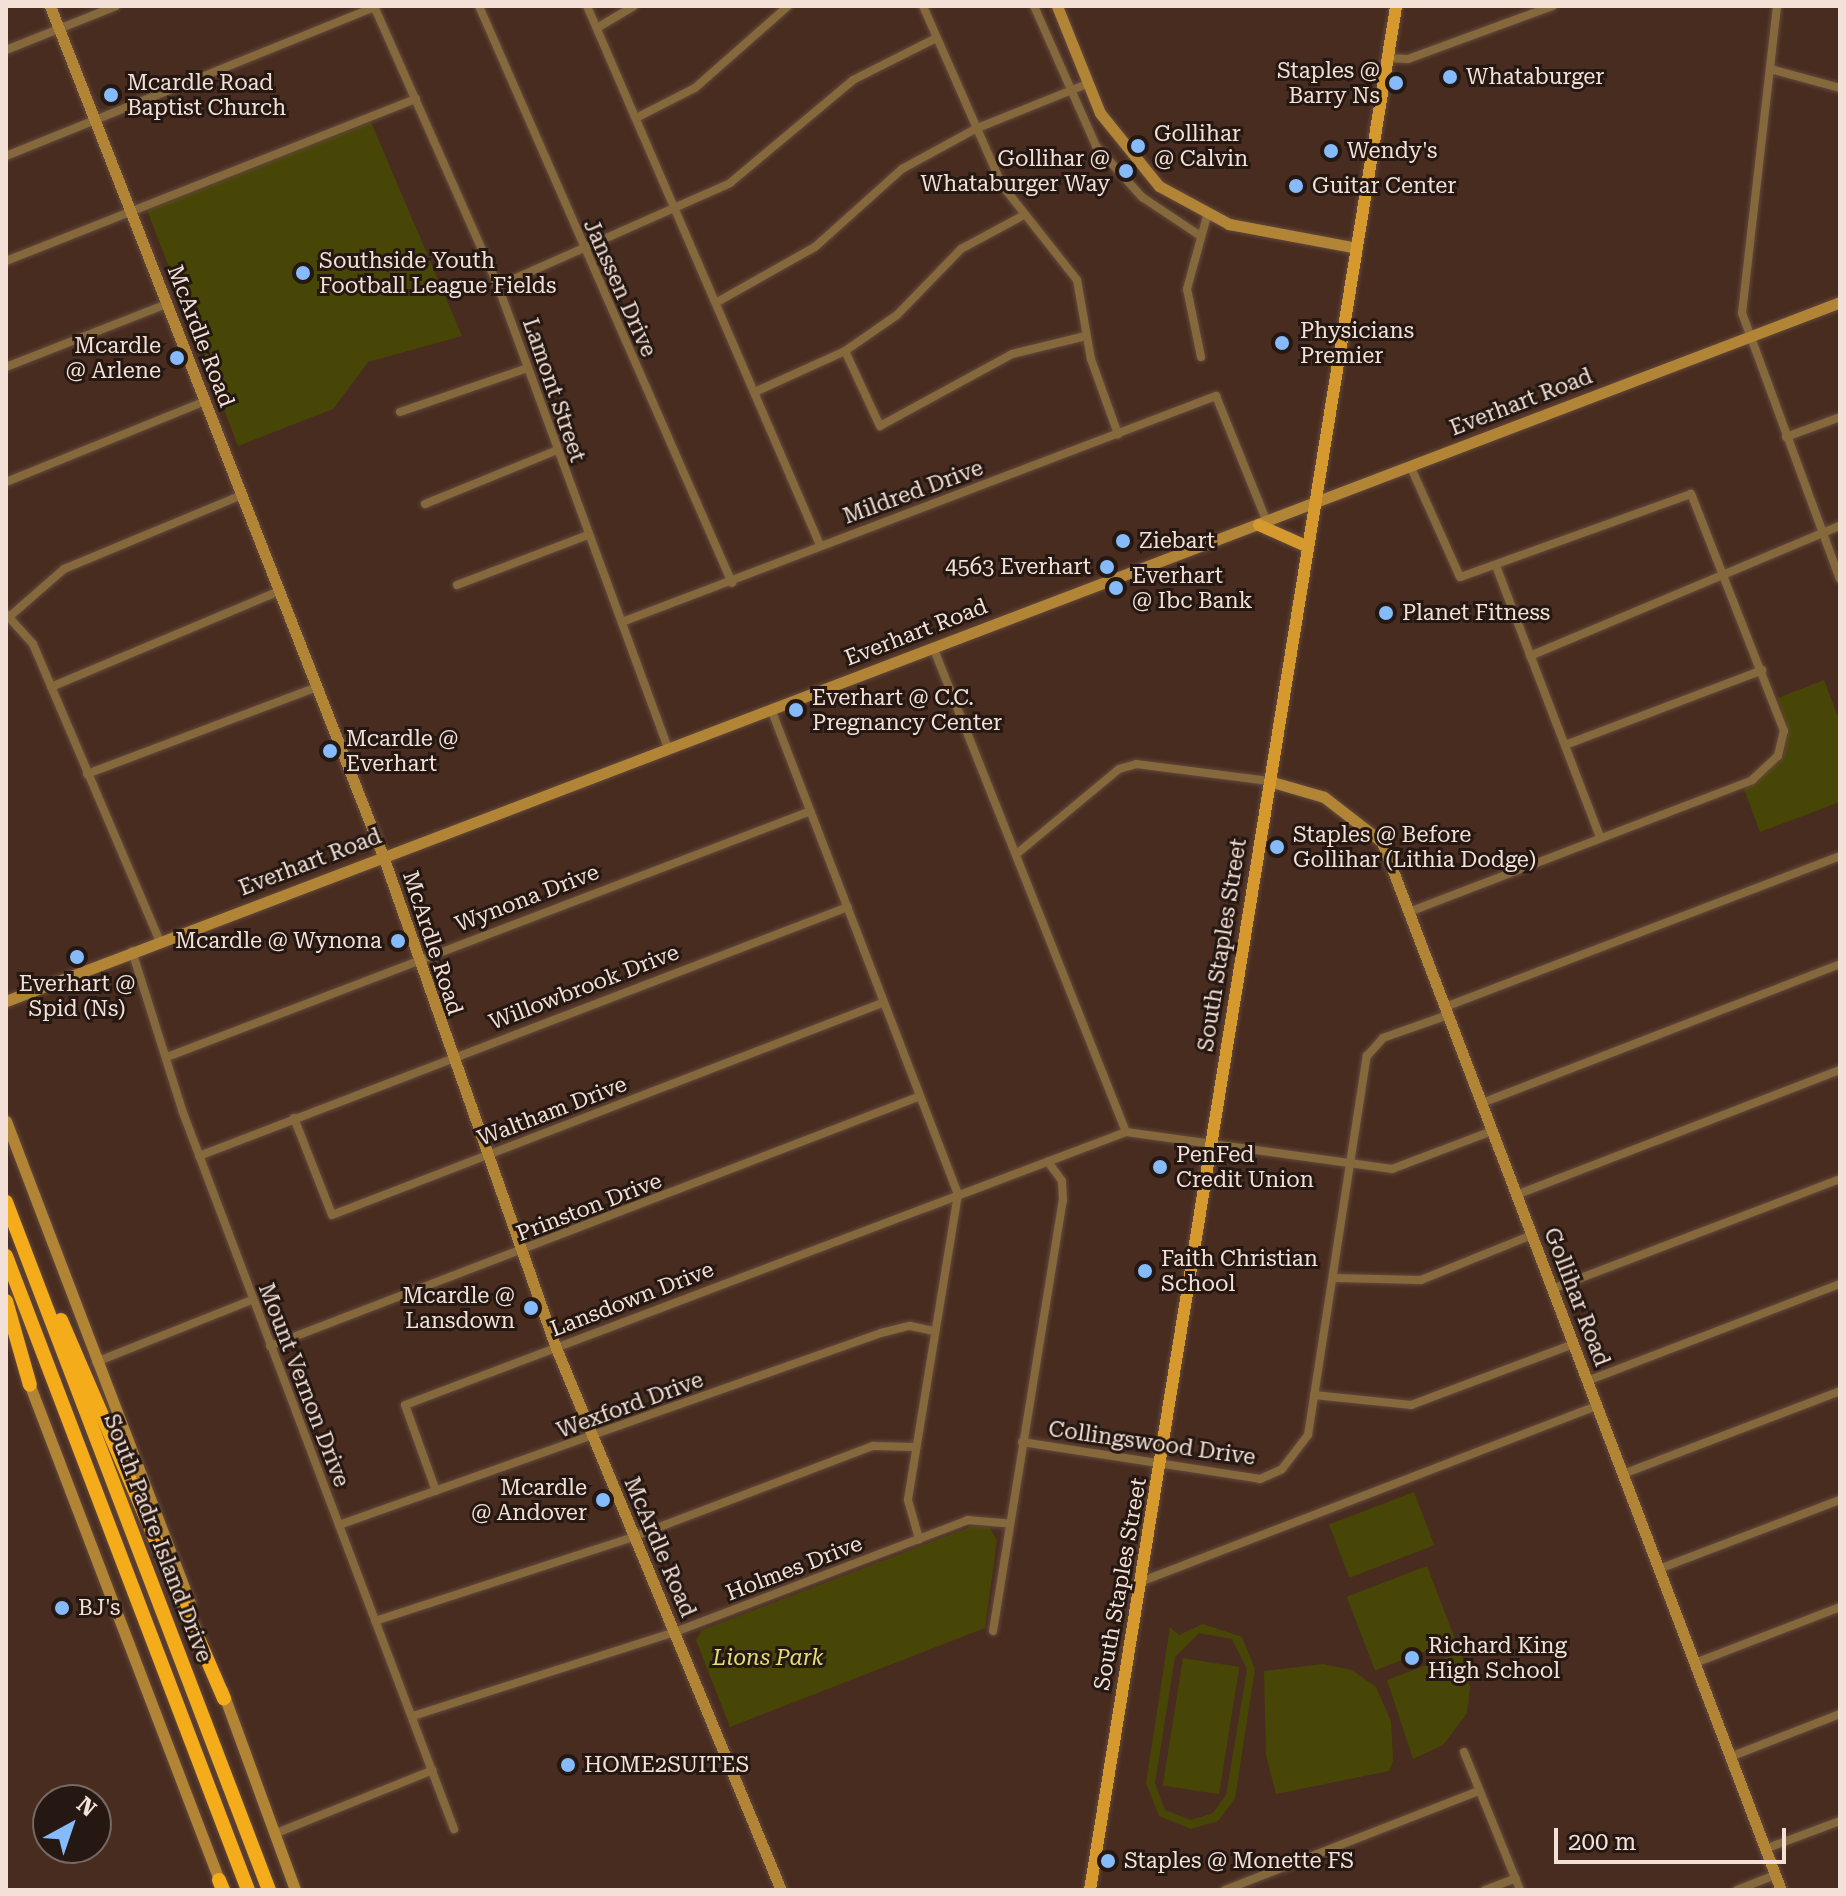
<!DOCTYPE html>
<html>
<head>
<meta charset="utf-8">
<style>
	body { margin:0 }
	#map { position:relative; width:1846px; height:1896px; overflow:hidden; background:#482c1f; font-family:"Roboto Serif",serif }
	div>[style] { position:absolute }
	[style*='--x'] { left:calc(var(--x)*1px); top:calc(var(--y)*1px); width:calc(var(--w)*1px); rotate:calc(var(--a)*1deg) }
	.green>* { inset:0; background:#484606; transform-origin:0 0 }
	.roads { filter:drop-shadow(0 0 2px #63493d) drop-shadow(0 0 2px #63493d) }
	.street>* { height:8px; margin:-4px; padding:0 4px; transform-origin:4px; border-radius:4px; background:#85683b }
	.secondary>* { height:11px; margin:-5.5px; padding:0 5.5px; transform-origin:5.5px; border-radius:5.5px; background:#b28436 }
	.primary>* { height:12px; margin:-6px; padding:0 6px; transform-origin:6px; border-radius:6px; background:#d5992d }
	.highway>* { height:14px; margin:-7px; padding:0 7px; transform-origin:7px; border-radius:7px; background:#f4ac1b }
	.dots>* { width:22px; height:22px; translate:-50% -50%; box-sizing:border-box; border:4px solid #251812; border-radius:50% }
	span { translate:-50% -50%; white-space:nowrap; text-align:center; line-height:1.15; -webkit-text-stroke:6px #251812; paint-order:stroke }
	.poi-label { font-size:22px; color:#f3e1d8 }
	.right { translate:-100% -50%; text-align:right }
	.left { translate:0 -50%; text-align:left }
	.street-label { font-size:22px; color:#f3e1d8 }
	.park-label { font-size:22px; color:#e2e075; font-style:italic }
	.frame { position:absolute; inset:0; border:8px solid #f3e1d8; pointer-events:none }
	.north { position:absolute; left:32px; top:1784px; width:80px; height:80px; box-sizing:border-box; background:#251812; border:2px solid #776861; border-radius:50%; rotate:40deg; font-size:22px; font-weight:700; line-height:32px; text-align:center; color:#f3e1d8 }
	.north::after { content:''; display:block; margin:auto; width:28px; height:36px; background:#85bbfb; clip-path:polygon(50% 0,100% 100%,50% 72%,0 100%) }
	.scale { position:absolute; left:1554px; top:1828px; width:232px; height:36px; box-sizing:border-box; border:4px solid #f3e1d8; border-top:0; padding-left:10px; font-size:24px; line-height:28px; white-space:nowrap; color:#f3e1d8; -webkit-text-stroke:6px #251812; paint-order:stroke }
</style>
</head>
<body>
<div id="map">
	<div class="green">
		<div style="clip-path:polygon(371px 122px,462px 336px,368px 362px,333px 409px,238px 446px,147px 210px)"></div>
		<div style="clip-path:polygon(1824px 680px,1840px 722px,1840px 802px,1760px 832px,1744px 789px,1783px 758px,1788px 729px,1778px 698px)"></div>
		<div style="left:1414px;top:1492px;width:57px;height:91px;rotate:69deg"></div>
		<div style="clip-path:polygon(973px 1526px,989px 1527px,997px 1540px,985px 1628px,730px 1727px,696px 1640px,702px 1630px)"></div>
		<div style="left:1427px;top:1566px;width:79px;height:86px;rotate:69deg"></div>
		<div style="clip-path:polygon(evenodd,1203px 1624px,1242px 1637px,1255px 1669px,1235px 1798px,1218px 1821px,1191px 1829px,1159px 1816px,1146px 1783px,1170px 1627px,1179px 1635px,1203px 1624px,1199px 1633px,1232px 1639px,1247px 1669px,1226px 1795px,1213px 1813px,1191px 1820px,1165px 1810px,1155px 1783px,1175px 1657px,1199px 1633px)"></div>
		<div style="clip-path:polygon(1461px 1652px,1470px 1688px,1467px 1713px,1443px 1745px,1413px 1759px,1387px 1680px)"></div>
		<div style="left:1183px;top:1658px;width:57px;height:129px;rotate:9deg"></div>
		<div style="clip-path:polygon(1323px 1664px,1352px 1670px,1376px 1687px,1391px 1721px,1393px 1761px,1389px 1771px,1276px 1794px,1266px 1755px,1264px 1671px)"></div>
	</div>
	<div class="roads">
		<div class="street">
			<div style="--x:374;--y:6;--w:306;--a:66.1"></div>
			<div style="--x:498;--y:286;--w:491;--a:69.8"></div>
			<div style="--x:479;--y:6;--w:630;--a:66.32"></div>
			<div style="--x:587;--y:6;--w:587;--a:66.62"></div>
			<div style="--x:923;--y:6;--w:196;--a:66.2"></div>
			<div style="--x:1002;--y:185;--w:121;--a:51.7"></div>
			<div style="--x:1077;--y:280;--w:80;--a:80"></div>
			<div style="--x:1091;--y:359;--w:80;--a:70.2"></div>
			<div style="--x:1034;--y:6;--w:153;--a:66.1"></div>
			<div style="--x:1096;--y:146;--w:69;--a:48"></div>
			<div style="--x:1142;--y:197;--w:69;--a:33.7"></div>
			<div style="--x:1777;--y:6;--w:309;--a:96.5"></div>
			<div style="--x:1742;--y:313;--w:283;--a:69.8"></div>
			<div style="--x:597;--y:28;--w:43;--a:-30.7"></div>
			<div style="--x:6;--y:50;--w:118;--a:-21.8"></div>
			<div style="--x:1387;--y:58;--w:21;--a:3"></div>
			<div style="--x:1408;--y:59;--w:154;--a:-20.1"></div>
			<div style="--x:1770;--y:69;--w:73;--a:15.2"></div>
			<div style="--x:636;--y:118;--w:66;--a:-27"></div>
			<div style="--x:695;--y:88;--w:124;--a:-41.4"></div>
			<div style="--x:6;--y:156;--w:398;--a:-22"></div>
			<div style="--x:6;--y:261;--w:441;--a:-21.6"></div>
			<div style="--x:498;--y:286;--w:254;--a:-23.9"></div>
			<div style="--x:730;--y:183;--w:160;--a:-39.9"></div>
			<div style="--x:853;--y:80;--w:93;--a:-26.8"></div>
			<div style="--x:719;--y:301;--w:110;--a:-29.4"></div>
			<div style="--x:815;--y:247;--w:117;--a:-41.9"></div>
			<div style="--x:902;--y:169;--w:83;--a:-28.7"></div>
			<div style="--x:975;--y:129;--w:121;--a:-21.9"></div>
			<div style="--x:845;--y:351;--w:83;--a:65"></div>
			<div style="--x:880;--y:426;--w:150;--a:-28.6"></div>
			<div style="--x:1012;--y:354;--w:76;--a:-13.7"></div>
			<div style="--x:1201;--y:357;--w:69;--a:-101.6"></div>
			<div style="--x:1187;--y:289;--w:76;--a:-74.7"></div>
			<div style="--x:6;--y:367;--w:173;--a:-21.4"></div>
			<div style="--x:757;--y:391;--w:97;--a:-24.4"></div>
			<div style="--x:845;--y:351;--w:63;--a:-34.7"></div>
			<div style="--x:897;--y:315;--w:92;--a:-45.9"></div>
			<div style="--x:961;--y:249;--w:69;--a:-28.4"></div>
			<div style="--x:400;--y:412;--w:132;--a:-19"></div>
			<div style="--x:1786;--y:437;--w:58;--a:-20.3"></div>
			<div style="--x:6;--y:482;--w:215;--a:-22.1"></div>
			<div style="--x:425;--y:504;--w:140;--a:-22.2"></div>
			<div style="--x:1496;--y:566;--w:290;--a:69"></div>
			<div style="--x:457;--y:585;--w:140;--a:-20.9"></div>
			<div style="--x:6;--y:614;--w:40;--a:48"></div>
			<div style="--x:33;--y:644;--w:321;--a:66.9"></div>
			<div style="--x:8;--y:618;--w:74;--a:-41.2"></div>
			<div style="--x:64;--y:569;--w:193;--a:-22.6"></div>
			<div style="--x:622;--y:622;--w:636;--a:-20.83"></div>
			<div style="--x:1216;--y:396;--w:136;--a:68"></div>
			<div style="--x:933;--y:647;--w:522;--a:68.3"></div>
			<div style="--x:1530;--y:656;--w:336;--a:-22.8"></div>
			<div style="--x:51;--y:687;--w:247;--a:-22.8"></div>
			<div style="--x:771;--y:709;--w:520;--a:68.92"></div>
			<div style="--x:958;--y:1194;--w:310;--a:99.3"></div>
			<div style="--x:908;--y:1500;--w:41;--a:74.2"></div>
			<div style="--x:1565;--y:745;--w:211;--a:-20.8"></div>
			<div style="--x:87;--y:774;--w:246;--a:-20.7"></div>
			<div style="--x:1019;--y:852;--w:130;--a:-39.7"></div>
			<div style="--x:1119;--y:769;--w:18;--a:-16"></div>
			<div style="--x:1136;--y:764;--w:134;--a:7.3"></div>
			<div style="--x:1409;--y:912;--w:368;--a:-21"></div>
			<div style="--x:1752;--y:780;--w:35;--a:-43"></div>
			<div style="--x:1778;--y:756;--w:26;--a:-77"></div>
			<div style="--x:1784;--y:731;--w:255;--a:-111.4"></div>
			<div style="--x:1691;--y:494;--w:245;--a:160.2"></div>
			<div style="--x:1460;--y:577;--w:122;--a:-114.2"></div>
			<div style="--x:132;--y:951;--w:167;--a:72.5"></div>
			<div style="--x:182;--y:1110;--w:769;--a:69.28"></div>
			<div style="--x:1445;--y:1007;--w:423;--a:-20.9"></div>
			<div style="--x:167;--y:1057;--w:689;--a:-20.91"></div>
			<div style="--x:1482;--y:1103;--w:384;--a:-21.2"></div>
			<div style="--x:294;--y:1118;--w:104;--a:68.6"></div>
			<div style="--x:332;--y:1215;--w:589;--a:-21.08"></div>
			<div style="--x:199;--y:1156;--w:695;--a:-20.99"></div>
			<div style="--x:1516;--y:1195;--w:347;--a:-21.1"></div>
			<div style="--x:1335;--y:1278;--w:86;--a:1.3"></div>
			<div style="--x:1421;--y:1280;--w:120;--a:-22.1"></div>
			<div style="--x:1552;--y:1289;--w:308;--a:-20.9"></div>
			<div style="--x:270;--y:1346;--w:694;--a:-21.02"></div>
			<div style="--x:96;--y:1362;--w:168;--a:-21.7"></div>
			<div style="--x:1587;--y:1381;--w:271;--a:-21"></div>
			<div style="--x:1314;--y:1395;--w:98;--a:5.9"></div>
			<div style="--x:1411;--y:1405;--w:173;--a:-20.6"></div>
			<div style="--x:1022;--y:1442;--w:241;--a:8.8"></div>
			<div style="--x:1260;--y:1479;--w:24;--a:-24"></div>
			<div style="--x:1282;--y:1469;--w:43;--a:-52.6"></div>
			<div style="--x:1308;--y:1435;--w:384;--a:-81.2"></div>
			<div style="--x:1367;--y:1056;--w:24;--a:-48"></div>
			<div style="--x:1383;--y:1038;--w:69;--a:-19.5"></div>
			<div style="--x:1623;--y:1474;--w:232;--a:-20.9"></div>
			<div style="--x:436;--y:1491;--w:91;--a:-109.8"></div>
			<div style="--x:405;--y:1405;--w:771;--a:-20.74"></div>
			<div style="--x:1126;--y:1132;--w:269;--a:7.9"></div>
			<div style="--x:1392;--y:1169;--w:107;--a:-20.8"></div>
			<div style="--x:339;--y:1525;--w:575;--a:-19.51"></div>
			<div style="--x:881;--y:1333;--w:30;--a:-14"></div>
			<div style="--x:910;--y:1326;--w:24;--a:12"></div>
			<div style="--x:1659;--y:1569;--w:194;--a:-20.9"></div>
			<div style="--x:1140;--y:1582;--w:490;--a:-21.1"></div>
			<div style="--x:375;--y:1621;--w:271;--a:-18"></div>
			<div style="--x:633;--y:1537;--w:257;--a:-20.8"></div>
			<div style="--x:873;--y:1446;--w:41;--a:1.4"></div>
			<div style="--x:993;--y:1631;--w:436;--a:-80.8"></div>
			<div style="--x:1063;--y:1201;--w:20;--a:-93"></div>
			<div style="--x:1062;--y:1181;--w:24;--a:-126"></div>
			<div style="--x:1695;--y:1663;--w:155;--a:-21.1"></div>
			<div style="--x:413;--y:1716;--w:275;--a:-17.8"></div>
			<div style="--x:675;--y:1632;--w:314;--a:-20.9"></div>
			<div style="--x:968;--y:1520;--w:37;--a:5"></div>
			<div style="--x:1464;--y:1752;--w:149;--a:67.9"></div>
			<div style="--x:1730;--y:1757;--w:118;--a:-21.4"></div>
			<div style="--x:274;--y:1834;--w:171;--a:-21.9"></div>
			<div style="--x:1765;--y:1849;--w:80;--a:-20.5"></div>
			<div style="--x:1225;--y:1890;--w:273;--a:-21.3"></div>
			<div style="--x:1485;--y:1890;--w:33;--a:-21"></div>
			<div style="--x:1737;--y:1890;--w:41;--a:-21.5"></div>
		</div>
		<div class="secondary">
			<div style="--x:50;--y:6;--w:913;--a:68.61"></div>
			<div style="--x:383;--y:856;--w:522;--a:70.63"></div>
			<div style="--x:556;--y:1348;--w:587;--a:67.46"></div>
			<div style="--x:1057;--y:6;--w:115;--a:68.1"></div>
			<div style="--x:1100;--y:113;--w:94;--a:51.1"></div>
			<div style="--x:1159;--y:186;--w:80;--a:28.5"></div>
			<div style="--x:1229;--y:224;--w:130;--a:10.6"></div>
			<div style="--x:1269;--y:781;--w:57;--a:16.2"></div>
			<div style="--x:1324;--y:797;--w:73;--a:37.8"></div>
			<div style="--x:1382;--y:842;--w:1121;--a:69.16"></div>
			<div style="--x:6;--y:1001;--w:1963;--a:-20.86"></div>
			<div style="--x:6;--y:1121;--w:516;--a:69.11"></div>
			<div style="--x:27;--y:1378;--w:543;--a:69.06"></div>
			<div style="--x:222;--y:1690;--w:213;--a:69.9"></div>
		</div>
		<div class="primary">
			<div style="--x:1259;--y:525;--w:49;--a:24"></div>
			<div style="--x:1090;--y:1890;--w:1909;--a:-80.77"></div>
		</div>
		<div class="highway">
			<div style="--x:6;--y:1202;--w:737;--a:69.08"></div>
			<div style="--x:6;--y:1256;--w:679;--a:69.11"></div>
			<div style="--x:6;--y:1301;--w:87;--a:74.1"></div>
			<div style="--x:61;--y:1320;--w:412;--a:66.7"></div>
			<div style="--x:219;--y:1880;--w:11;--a:68"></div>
		</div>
	</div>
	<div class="dots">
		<div style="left:1450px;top:77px;background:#85bbfb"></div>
		<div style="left:1396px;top:83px;background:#85bbfb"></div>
		<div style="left:111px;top:95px;background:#85bbfb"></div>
		<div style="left:1138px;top:146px;background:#85bbfb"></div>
		<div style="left:1331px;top:151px;background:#85bbfb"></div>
		<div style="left:1126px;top:171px;background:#85bbfb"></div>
		<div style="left:1296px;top:186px;background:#85bbfb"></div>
		<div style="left:303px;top:273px;background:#85bbfb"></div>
		<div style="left:1282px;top:343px;background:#85bbfb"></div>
		<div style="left:177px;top:358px;background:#85bbfb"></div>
		<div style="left:1123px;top:541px;background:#85bbfb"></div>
		<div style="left:1107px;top:567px;background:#85bbfb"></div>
		<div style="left:1116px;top:588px;background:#85bbfb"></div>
		<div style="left:1386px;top:613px;background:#85bbfb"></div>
		<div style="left:796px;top:710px;background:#85bbfb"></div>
		<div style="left:330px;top:751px;background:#85bbfb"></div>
		<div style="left:1277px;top:847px;background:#85bbfb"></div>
		<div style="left:398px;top:941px;background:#85bbfb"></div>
		<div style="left:77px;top:957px;background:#85bbfb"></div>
		<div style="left:1160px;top:1167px;background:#85bbfb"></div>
		<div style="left:1145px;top:1271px;background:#85bbfb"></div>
		<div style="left:531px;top:1308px;background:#85bbfb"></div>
		<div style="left:603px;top:1500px;background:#85bbfb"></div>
		<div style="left:62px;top:1608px;background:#85bbfb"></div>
		<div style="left:1412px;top:1658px;background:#85bbfb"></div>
		<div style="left:568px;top:1765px;background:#85bbfb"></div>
		<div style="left:1108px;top:1861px;background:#85bbfb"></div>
	</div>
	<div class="poi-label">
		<span class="right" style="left:1380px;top:83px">Staples @<br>Barry Ns</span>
		<span class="left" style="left:1466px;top:77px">Whataburger</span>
		<span class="left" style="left:127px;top:95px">Mcardle Road<br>Baptist Church</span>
		<span class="left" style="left:1154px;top:146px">Gollihar<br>@ Calvin</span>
		<span class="left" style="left:1347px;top:151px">Wendy's</span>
		<span class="right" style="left:1110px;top:171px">Gollihar @<br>Whataburger Way</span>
		<span class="left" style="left:1312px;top:186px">Guitar Center</span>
		<span class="left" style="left:319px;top:273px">Southside Youth<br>Football League Fields</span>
		<span class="left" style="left:1300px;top:343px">Physicians<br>Premier</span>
		<span class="right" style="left:161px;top:358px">Mcardle<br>@ Arlene</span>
		<span class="left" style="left:1139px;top:541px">Ziebart</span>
		<span class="right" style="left:1091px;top:567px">4563 Everhart</span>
		<span class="left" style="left:1132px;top:588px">Everhart<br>@ Ibc Bank</span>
		<span class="left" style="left:1402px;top:613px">Planet Fitness</span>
		<span class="left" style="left:812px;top:710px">Everhart @ C.C.<br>Pregnancy Center</span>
		<span class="left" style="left:346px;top:751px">Mcardle @<br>Everhart</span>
		<span class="left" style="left:1293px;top:847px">Staples @ Before<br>Gollihar (Lithia Dodge)</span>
		<span class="right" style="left:382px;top:941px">Mcardle @ Wynona</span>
		<span style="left:77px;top:996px">Everhart @<br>Spid (Ns)</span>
		<span class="left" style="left:1176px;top:1167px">PenFed<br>Credit Union</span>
		<span class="left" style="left:1161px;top:1271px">Faith Christian<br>School</span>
		<span class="right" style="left:515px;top:1308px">Mcardle @<br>Lansdown</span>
		<span class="right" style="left:587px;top:1500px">Mcardle<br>@ Andover</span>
		<span class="left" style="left:78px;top:1608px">BJ's</span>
		<span class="left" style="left:1428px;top:1658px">Richard King<br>High School</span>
		<span class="left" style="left:584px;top:1765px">HOME2SUITES</span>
		<span class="left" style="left:1124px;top:1861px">Staples @ Monette FS</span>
	</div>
	<div class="street-label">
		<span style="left:620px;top:288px;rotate:66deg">Janssen Drive</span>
		<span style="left:201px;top:336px;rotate:69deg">McArdle Road</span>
		<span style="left:554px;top:390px;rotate:71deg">Lamont Street</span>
		<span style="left:1521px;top:402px;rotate:-21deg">Everhart Road</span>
		<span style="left:913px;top:492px;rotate:-20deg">Mildred Drive</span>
		<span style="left:916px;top:632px;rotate:-21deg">Everhart Road</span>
		<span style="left:310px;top:862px;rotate:-21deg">Everhart Road</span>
		<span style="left:527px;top:898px;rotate:-21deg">Wynona Drive</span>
		<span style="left:433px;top:943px;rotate:72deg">McArdle Road</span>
		<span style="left:1222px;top:945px;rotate:-81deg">South Staples Street</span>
		<span style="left:584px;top:987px;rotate:-21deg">Willowbrook Drive</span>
		<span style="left:552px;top:1111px;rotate:-21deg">Waltham Drive</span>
		<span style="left:589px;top:1207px;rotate:-21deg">Prinston Drive</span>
		<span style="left:1577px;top:1297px;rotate:69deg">Gollihar Road</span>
		<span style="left:632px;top:1299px;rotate:-21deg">Lansdown Drive</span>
		<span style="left:304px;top:1385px;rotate:69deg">Mount Vernon Drive</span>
		<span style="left:630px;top:1405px;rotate:-20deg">Wexford Drive</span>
		<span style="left:1152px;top:1443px;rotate:8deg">Collingswood Drive</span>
		<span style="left:158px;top:1538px;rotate:69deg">South Padre Island Drive</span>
		<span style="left:660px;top:1547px;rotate:67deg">McArdle Road</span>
		<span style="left:794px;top:1568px;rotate:-21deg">Holmes Drive</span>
		<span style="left:1120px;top:1584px;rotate:-80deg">South Staples Street</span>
	</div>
	<div class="park-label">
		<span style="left:768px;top:1658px">Lions Park</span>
	</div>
	<div class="frame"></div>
	<div class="north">N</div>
	<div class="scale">200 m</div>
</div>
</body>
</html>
